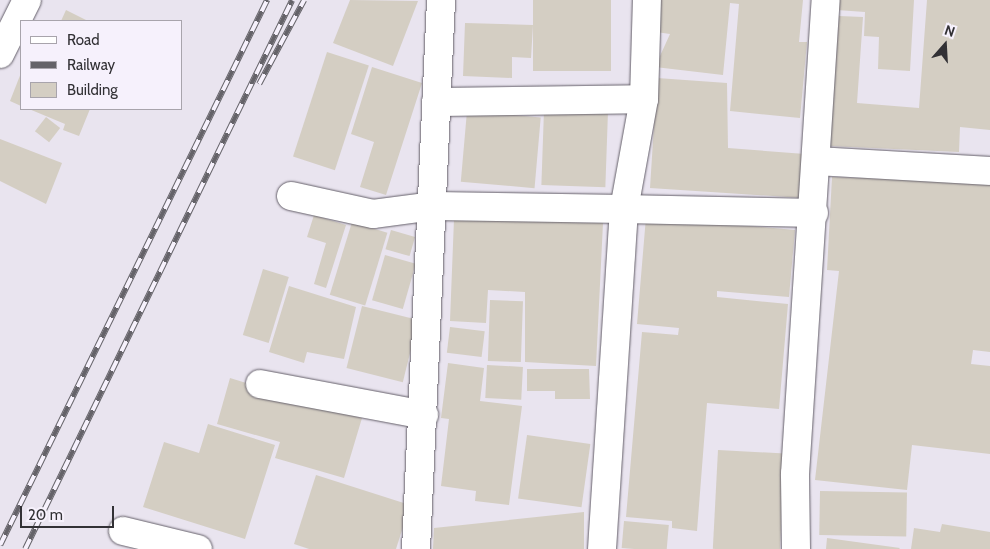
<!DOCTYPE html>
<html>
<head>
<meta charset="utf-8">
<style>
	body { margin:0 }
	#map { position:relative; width:990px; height:549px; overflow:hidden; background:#e9e4ef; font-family:Cabin,sans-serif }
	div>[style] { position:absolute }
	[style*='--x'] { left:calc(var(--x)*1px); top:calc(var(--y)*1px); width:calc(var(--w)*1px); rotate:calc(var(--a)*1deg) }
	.building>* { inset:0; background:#d4cec3; transform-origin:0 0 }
	.roads { filter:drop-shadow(0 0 1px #65606a) drop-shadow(0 0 1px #65606a) }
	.minor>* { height:28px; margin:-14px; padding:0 14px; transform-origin:14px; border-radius:14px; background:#fff }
	.tertiary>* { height:28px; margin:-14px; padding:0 14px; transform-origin:14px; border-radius:14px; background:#fff }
	.rail>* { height:5.5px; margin-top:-2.75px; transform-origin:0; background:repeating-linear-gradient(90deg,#f6f1fc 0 11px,#656369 0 22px); box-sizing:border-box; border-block:1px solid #656369 }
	span { translate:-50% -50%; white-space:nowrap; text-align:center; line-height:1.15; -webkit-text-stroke:5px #f6f1fc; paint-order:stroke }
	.legend { position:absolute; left:20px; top:20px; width:162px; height:90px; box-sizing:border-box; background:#f6f1fc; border:1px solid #a8a4ac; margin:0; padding:6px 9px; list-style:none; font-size:15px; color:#323135 }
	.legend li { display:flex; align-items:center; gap:10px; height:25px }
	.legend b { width:25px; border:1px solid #a8a4ac }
	.north { position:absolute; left:920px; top:20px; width:50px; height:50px; -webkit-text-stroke:4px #f6f1fc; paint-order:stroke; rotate:19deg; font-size:14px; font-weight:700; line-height:20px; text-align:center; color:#323135 }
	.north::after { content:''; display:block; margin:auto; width:18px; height:22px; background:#323135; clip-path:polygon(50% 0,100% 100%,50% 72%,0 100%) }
	.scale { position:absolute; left:20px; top:506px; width:94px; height:22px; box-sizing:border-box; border:2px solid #323135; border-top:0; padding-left:6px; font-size:15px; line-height:18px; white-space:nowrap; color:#323135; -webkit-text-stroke:4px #f6f1fc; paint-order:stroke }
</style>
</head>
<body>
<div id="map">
	<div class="building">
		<div style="clip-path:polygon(350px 0,418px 1px,393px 66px,333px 43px)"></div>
		<div style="left:533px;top:0;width:78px;height:71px"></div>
		<div style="clip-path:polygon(658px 0,803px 0,799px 42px,807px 42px,800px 118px,730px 111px,739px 4px,730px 3px,723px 75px,655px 67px,670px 34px,656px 32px)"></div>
		<div style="clip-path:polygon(837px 0,914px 0,910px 71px,878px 69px,879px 37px,864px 36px,865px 12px,837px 10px)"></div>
		<div style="clip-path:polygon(927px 0,990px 0,990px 130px,960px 127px,959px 152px,829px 146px,839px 16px,863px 17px,857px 103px,919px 108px)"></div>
		<div style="clip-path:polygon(66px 10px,88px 21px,61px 21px)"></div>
		<div style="clip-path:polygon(465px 23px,533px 25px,531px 58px,512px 57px,512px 78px,463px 76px)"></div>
		<div style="left:327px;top:52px;width:44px;height:110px;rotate:18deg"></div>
		<div style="clip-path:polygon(372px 67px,422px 83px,386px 195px,360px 187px,374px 142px,351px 134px)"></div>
		<div style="clip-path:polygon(21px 73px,21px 106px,10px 101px)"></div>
		<div style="clip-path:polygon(657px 78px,727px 83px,728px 148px,805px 154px,802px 198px,650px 188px)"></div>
		<div style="clip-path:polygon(29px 109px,90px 109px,79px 136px,63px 130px,65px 124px)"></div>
		<div style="left:544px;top:110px;width:64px;height:75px;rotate:2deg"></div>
		<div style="left:467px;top:111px;width:74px;height:71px;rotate:5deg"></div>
		<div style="left:46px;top:117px;width:18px;height:18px;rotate:38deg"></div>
		<div style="clip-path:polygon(0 139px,62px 163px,46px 204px,0 181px)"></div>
		<div style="clip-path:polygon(832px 177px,990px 182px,990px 352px,973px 350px,971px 364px,990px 366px,990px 454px,912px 445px,907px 490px,815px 480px,839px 271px,827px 270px)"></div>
		<div style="clip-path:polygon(314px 215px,346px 225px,326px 288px,314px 284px,326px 243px,307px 237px)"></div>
		<div style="clip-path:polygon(646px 217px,795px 230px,789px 297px,717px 291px,717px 297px,788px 304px,779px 409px,707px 403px,697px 531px,672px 528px,672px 521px,626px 517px,642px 332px,678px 335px,679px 328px,637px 324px)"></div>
		<div style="clip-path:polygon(454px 219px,603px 223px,596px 366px,525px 362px,525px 292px,488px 290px,486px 323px,450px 321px)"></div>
		<div style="left:352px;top:222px;width:37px;height:76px;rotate:17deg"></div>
		<div style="left:391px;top:230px;width:25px;height:20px;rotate:16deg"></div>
		<div style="left:385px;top:255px;width:32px;height:47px;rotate:16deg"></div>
		<div style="left:263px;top:269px;width:27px;height:69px;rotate:17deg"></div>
		<div style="clip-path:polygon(289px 286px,356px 307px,344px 359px,307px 352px,304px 363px,269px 352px)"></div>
		<div style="left:490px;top:300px;width:33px;height:61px;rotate:2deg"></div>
		<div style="left:362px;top:306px;width:58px;height:64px;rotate:14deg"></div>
		<div style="left:450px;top:327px;width:35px;height:26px;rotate:7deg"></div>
		<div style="clip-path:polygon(448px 363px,484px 368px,480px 401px,522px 406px,509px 505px,475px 501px,476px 491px,441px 486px,449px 419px,441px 418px)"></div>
		<div style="left:487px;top:365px;width:36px;height:33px;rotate:3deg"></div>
		<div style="clip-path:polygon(527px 369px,589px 369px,590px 399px,555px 399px,555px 391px,527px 391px)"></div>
		<div style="clip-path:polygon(230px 378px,362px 418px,344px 478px,275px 458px,280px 442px,217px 424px)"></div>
		<div style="clip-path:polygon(208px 424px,275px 445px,245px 539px,143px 507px,164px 442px,199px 453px)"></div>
		<div style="left:527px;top:435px;width:64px;height:64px;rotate:8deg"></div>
		<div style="left:718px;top:450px;width:67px;height:99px;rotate:3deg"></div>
		<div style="clip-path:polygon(316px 475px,410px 505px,396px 549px,309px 549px,294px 544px)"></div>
		<div style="left:820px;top:491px;width:87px;height:44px;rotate:1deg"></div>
		<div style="clip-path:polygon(584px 512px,584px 549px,433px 549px,434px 528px)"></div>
		<div style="left:624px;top:521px;width:45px;height:27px;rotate:5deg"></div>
		<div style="clip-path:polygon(942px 524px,990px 532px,990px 549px,911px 549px,914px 528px,940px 532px)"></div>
		<div style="clip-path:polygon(827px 538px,900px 548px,899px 549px,826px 549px)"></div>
	</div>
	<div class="roads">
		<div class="minor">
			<div style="--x:0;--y:54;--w:60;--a:-63.4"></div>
			<div style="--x:436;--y:102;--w:208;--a:-0.8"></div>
			<div style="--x:817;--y:161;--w:173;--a:3.3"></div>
			<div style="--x:291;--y:196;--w:84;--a:12.4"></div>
			<div style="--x:373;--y:214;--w:62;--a:-7.5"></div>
			<div style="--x:434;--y:206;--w:190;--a:0.9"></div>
			<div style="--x:624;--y:209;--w:112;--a:-79.7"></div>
			<div style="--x:644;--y:99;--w:99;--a:-88.3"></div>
			<div style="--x:260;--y:384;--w:167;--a:10.7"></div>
			<div style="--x:123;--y:531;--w:77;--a:13.5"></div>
			<div style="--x:416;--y:549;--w:550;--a:-87.39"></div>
			<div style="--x:602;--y:549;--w:341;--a:-86.3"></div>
			<div style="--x:624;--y:209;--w:190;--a:1.2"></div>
		</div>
		<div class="tertiary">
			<div style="--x:796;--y:549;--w:75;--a:-90.8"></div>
			<div style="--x:795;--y:474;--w:475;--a:-86.3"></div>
		</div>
	</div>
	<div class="rail">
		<div style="--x:259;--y:84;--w:95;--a:-61.8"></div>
		<div style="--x:0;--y:545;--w:607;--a:-63.9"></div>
		<div style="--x:25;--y:549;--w:610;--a:-64.06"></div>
	</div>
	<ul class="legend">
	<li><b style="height:6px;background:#fff"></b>Road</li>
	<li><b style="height:6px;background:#656369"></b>Railway</li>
	<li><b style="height:14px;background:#d4cec3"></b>Building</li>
	</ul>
	<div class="north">N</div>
	<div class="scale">20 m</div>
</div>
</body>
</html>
